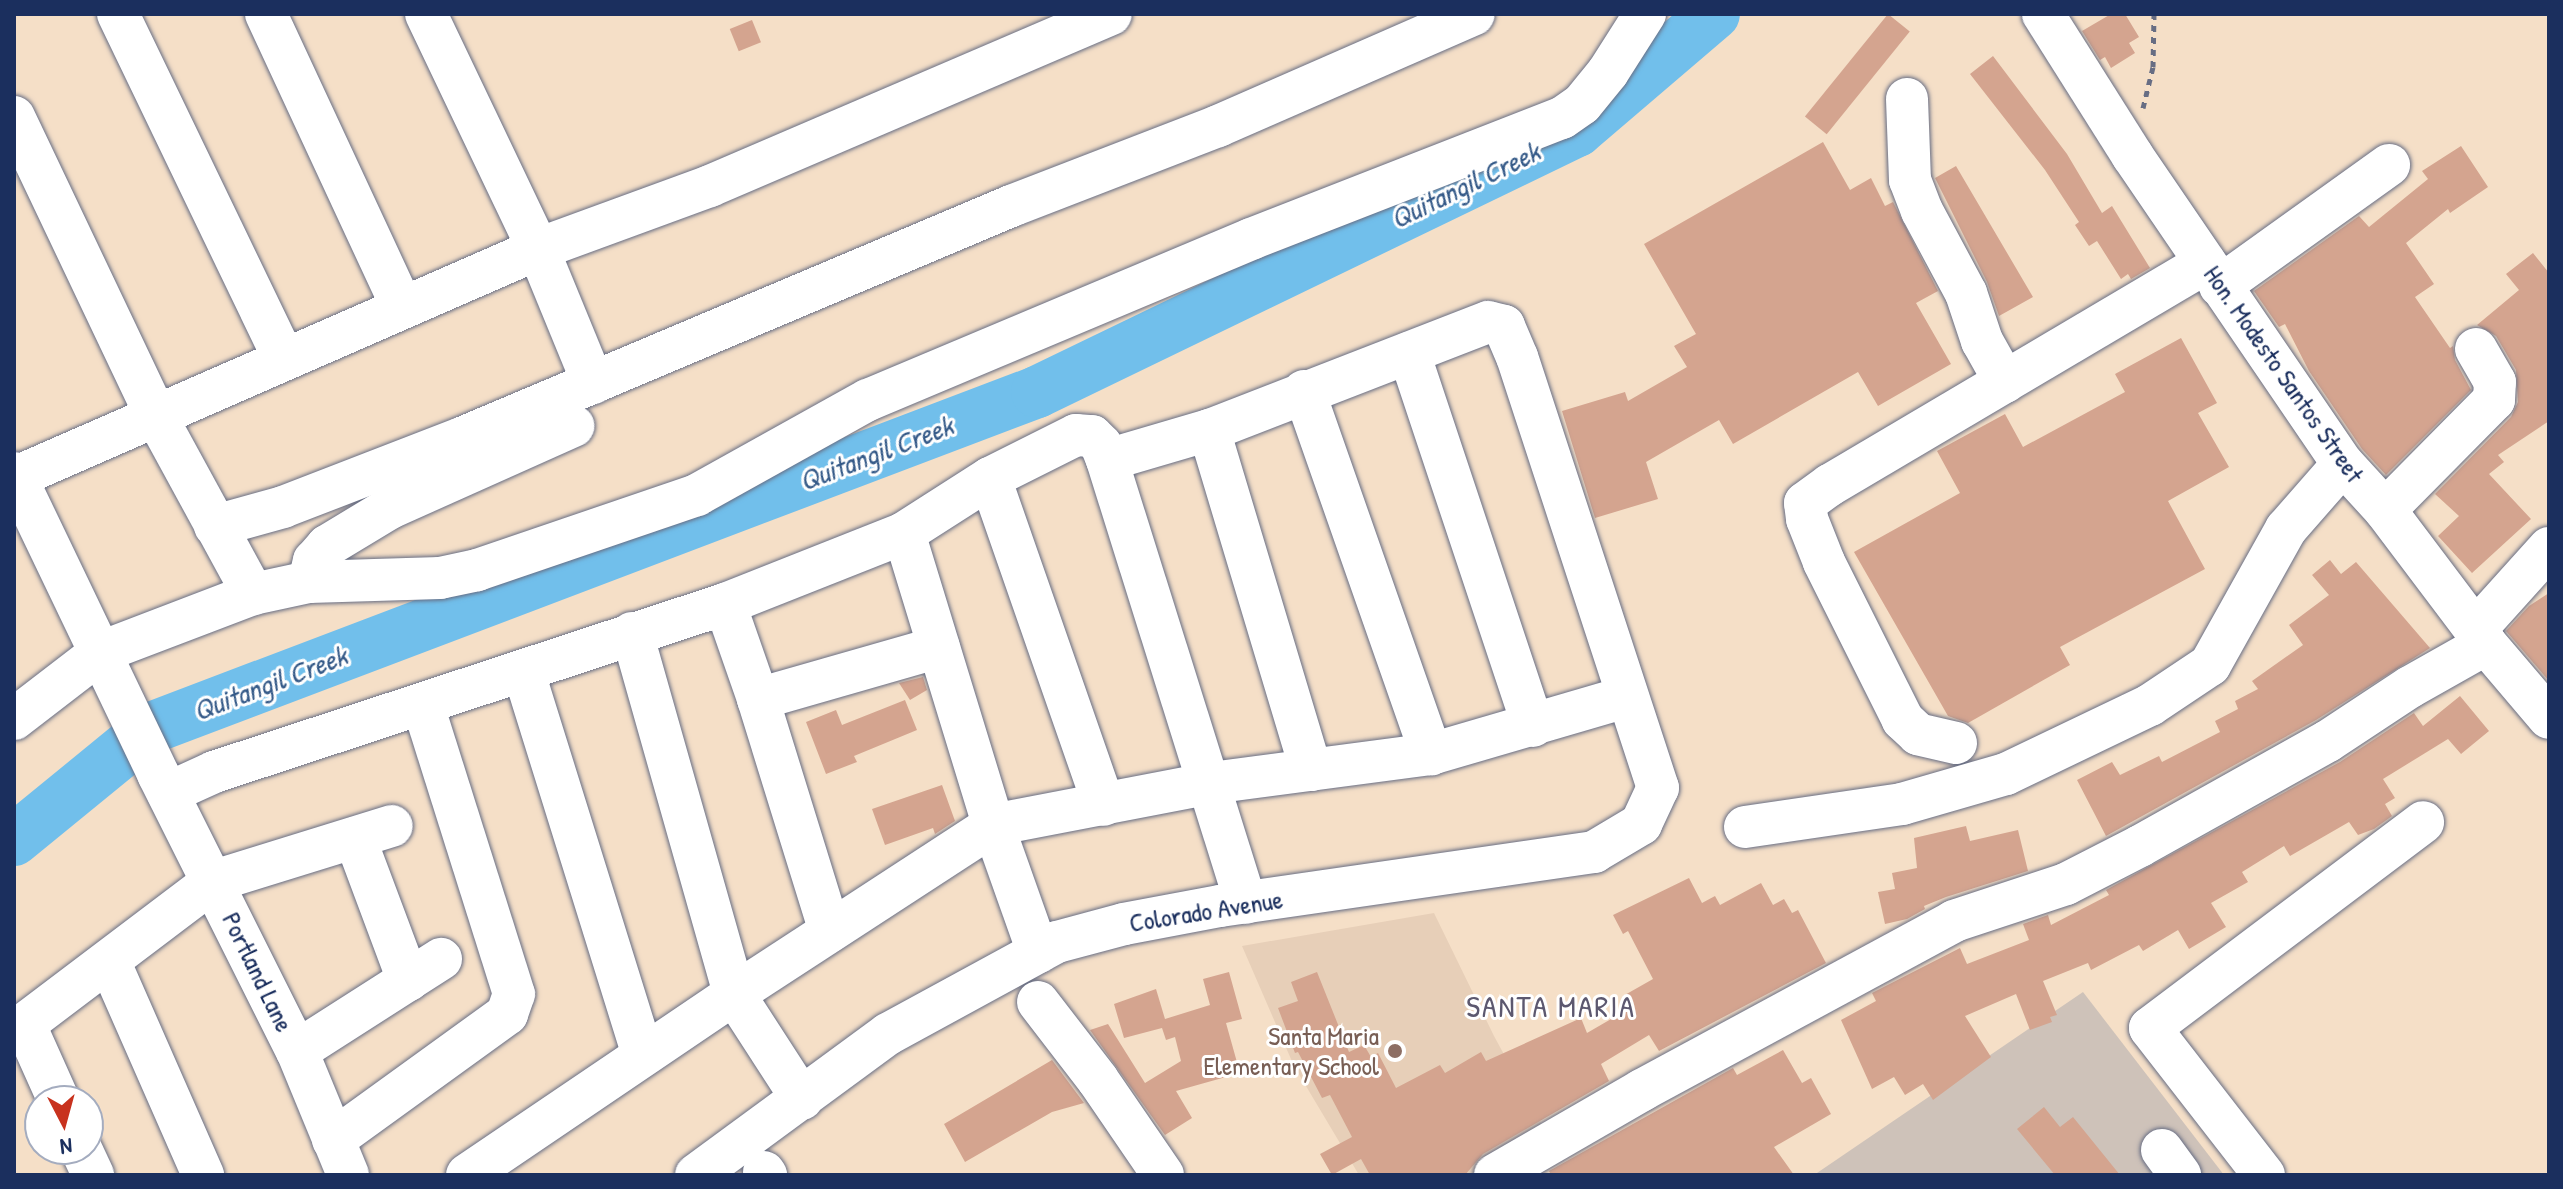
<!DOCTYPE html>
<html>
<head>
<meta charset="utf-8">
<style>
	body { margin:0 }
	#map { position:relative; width:2563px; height:1189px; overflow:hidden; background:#f5dfc7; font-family:"Patrick Hand",sans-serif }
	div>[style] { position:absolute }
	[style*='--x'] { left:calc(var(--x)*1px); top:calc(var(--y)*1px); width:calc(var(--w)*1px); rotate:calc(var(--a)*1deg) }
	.built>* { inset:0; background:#e7cfb8 }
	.industrial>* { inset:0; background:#cec2b9 }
	.river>* { height:52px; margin:-26px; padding:0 26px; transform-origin:26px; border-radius:26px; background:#71bfeb }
	.building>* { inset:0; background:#d4a48f; transform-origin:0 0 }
	.path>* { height:5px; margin-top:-2.5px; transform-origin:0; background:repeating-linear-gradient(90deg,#676d83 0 6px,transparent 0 12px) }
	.roads { filter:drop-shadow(0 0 2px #676d83) drop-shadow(0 0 2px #676d83) }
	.minor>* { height:42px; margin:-21px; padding:0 21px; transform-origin:21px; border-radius:21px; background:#fff }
	.dots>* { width:22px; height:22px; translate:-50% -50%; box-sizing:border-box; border:4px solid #fff; border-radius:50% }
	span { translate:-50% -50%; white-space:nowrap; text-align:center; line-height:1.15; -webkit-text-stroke:6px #fff; paint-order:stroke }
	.street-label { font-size:26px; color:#1b2f5e }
	.education-label { font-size:26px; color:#785e54 }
	.right { translate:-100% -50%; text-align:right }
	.water-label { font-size:28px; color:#355a88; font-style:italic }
	.quarter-label { font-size:30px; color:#5c586f; letter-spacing:2px }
	.frame { position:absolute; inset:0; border:16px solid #1b2f5e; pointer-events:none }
	.north { position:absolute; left:24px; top:1085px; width:80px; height:80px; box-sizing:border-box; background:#fff; border:2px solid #a4acbf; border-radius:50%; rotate:174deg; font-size:22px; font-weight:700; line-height:32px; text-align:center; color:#1b2f5e }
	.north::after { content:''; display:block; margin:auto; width:28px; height:36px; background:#c8321e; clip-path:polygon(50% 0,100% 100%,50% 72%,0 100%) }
</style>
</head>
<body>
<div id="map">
	<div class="built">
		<div style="clip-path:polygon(1434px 913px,1494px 1036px,1546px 1132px,1469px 1175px,1359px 1175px,1294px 1066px,1242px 946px)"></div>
	</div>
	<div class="industrial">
		<div style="clip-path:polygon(2083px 992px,2224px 1175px,1814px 1175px)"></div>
	</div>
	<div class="river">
		<div style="--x:14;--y:840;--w:177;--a:-39.3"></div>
		<div style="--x:151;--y:728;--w:948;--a:-20.77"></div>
		<div style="--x:1037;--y:392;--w:600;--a:-25.8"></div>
		<div style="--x:1577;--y:131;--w:180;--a:-40.5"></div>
	</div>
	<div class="building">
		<div style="left:1888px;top:14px;width:28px;height:132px;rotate:39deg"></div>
		<div style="clip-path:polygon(2111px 14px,2125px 14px,2139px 37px,2129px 43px,2135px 53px,2111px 68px,2105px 57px,2100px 60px,2082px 31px)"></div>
		<div style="left:752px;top:20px;width:24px;height:24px;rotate:68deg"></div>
		<div style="clip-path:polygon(1993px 56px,2067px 154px,2102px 213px,2112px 206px,2150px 268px,2131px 279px,2128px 274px,2121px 279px,2097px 241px,2089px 246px,2075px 225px,2079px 222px,2045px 170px,1970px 74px)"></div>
		<div style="clip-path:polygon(1823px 142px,1850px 190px,1871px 178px,1885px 206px,1893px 202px,1938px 291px,1916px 303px,1951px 364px,1878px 406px,1858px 372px,1733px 444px,1719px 420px,1646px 462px,1658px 499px,1595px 518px,1562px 411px,1625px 392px,1628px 401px,1687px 367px,1674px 346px,1696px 334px,1644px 244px)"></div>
		<div style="clip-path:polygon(2461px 146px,2488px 187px,2450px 213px,2448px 209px,2406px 243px,2434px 284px,2415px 297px,2450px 348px,2453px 346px,2455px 360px,2471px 390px,2386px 475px,2362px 449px,2309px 371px,2285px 324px,2279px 327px,2254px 291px,2359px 216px,2369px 227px,2428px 179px,2422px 171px)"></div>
		<div style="clip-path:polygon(1956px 166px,2033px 297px,1999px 316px,1987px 282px,1935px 178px)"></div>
		<div style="clip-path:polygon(2533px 253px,2549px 273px,2549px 421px,2498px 455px,2504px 462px,2489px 474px,2531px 519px,2472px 573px,2438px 536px,2459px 516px,2435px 494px,2511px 417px,2518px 402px,2516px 370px,2496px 336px,2477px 325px,2519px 290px,2506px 274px)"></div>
		<div style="clip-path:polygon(2181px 338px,2217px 403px,2198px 413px,2229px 467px,2168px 501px,2205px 569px,2060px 647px,2070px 665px,1968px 723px,1948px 716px,1854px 552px,1960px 493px,1937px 451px,2005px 414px,2023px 447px,2125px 392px,2115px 374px)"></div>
		<div style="clip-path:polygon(2330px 560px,2341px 574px,2356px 562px,2430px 648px,2316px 720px,2106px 836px,2077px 780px,2112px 762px,2120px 775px,2159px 756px,2162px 762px,2220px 732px,2215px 721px,2238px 709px,2235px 701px,2258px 689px,2252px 681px,2303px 645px,2289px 625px,2329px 595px,2312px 575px)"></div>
		<div style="clip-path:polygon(2549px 593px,2549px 681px,2506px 631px,2529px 606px)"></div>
		<div style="clip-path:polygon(923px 677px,927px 690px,910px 700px,899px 683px)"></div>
		<div style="clip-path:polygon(2460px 696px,2489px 731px,2461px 754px,2448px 739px,2383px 779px,2395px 798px,2385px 804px,2392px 816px,2374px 829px,2358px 835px,2349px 822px,2290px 856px,2284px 846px,2242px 872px,2248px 882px,2211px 903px,2226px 927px,2189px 949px,2178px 930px,2143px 951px,2139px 945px,2091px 970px,2088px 963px,2043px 981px,2057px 1015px,2050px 1017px,2052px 1022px,2030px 1030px,2016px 994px,1965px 1016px,1991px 1057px,1933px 1100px,1923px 1084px,1905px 1095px,1894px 1077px,1872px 1089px,1841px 1020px,1876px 1001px,1872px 993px,1960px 948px,1967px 964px,2029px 940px,2023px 924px,2048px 915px,2051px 925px,2109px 895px,2106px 890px,2340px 762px,2414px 713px,2423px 726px)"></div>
		<div style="clip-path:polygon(905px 700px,917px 730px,854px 756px,857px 762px,826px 774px,806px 722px,836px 710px,842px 725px)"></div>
		<div style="clip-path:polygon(942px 785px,955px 821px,935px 834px,933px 828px,885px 845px,872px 809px)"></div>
		<div style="clip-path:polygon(1966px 826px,1970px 841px,2018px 830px,2028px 871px,1946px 897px,1924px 906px,1925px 909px,1907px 919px,1885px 924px,1878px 892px,1895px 889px,1892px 873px,1917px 868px,1914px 838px)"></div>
		<div style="clip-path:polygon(1689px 878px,1702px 903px,1715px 896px,1720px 905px,1761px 883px,1773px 905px,1784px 899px,1792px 913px,1798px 910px,1826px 963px,1659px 1051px,1649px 1035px,1601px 1064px,1609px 1081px,1483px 1154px,1465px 1175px,1370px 1175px,1361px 1159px,1332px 1175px,1320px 1154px,1352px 1137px,1330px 1095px,1322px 1098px,1298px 1052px,1295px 1053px,1278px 1008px,1298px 1001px,1291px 982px,1317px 972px,1349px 1052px,1364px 1045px,1371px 1057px,1378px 1053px,1396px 1088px,1440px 1065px,1445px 1073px,1481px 1052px,1486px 1061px,1581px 1018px,1587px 1033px,1630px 1008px,1623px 996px,1653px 979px,1628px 931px,1623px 934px,1613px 915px)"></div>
		<div style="clip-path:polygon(1229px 972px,1242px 1019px,1226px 1023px,1240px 1073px,1176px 1091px,1192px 1118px,1165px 1135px,1090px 1030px,1108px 1024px,1145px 1083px,1181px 1061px,1175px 1037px,1166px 1040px,1162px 1028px,1124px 1038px,1114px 1004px,1156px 989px,1165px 1019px,1210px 1005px,1203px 979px)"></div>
		<div style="clip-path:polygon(1783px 1050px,1802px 1083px,1811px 1078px,1831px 1114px,1774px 1147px,1794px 1175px,1551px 1175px,1549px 1171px,1733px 1068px,1737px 1075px)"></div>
		<div style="clip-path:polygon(1052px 1060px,1084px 1103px,1052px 1112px,965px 1162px,944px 1124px)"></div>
		<div style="clip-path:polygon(2044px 1107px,2060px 1127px,2073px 1117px,2120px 1175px,2055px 1175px,2017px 1129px)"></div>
	</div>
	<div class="path">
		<div style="--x:2143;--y:108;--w:42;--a:-76.3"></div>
		<div style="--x:2153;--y:67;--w:53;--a:-88.9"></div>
	</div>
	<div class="roads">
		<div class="minor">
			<div style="--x:118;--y:14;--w:383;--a:64.3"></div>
			<div style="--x:266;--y:14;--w:323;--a:65.1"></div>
			<div style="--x:426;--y:14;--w:260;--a:64.5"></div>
			<div style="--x:538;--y:249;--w:145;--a:67.7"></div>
			<div style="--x:2043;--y:14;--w:167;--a:57.7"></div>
			<div style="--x:2132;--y:155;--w:374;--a:55.7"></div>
			<div style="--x:2343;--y:464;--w:62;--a:47.6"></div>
			<div style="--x:2385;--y:510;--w:168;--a:53"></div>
			<div style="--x:2486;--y:644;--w:97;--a:49.6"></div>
			<div style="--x:1907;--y:99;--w:81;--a:87.9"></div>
			<div style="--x:1910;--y:180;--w:33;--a:69"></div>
			<div style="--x:1922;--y:211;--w:93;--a:61.8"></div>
			<div style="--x:1966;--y:293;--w:51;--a:71.6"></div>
			<div style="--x:1982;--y:341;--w:47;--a:60.7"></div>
			<div style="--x:14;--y:117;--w:331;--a:64.6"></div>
			<div style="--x:156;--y:416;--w:203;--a:61.4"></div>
			<div style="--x:2220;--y:286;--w:208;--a:-35.6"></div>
			<div style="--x:1409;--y:353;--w:393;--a:71.6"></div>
			<div style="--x:1304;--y:391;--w:385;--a:70.7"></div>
			<div style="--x:1209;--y:430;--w:355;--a:73.3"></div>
			<div style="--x:14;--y:473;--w:334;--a:64.4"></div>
			<div style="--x:158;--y:774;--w:310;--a:63.4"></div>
			<div style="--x:297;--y:1051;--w:134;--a:67.6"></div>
			<div style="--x:14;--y:478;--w:572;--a:-23.61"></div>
			<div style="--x:538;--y:249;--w:183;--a:-20.1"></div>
			<div style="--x:710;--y:186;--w:436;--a:-23.2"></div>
			<div style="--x:990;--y:478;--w:346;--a:70.8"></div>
			<div style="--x:2385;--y:510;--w:155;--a:-45.3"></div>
			<div style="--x:2494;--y:400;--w:18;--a:-87"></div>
			<div style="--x:2495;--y:382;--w:38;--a:-120"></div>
			<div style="--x:215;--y:526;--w:71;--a:-15.6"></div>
			<div style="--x:283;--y:507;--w:194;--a:-21.1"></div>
			<div style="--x:464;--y:437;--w:594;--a:-22.89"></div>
			<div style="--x:1011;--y:206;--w:222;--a:-21.1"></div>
			<div style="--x:1218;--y:126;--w:279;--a:-23.6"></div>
			<div style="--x:904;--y:533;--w:305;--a:73"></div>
			<div style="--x:993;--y:825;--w:135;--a:70.5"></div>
			<div style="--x:309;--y:582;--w:22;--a:-77"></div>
			<div style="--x:314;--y:561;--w:20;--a:-49"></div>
			<div style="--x:327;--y:546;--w:74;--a:-31.1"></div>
			<div style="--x:390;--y:508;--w:201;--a:-24.1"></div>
			<div style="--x:725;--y:604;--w:101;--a:70.8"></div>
			<div style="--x:758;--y:699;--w:243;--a:72.8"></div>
			<div style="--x:2476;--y:629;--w:109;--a:-48"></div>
			<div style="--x:632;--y:633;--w:375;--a:74.2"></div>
			<div style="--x:734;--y:994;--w:125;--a:57.1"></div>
			<div style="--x:524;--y:673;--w:400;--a:72.7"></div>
			<div style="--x:758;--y:699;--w:188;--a:-16"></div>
			<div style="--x:14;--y:719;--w:110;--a:-37.6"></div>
			<div style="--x:101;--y:652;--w:163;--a:-20.9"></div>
			<div style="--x:253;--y:594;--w:57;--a:-12.1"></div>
			<div style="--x:309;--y:582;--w:131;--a:-1.7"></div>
			<div style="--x:440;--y:578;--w:38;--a:-12"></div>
			<div style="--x:477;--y:570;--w:232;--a:-18.8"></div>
			<div style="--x:697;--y:495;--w:196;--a:-29.1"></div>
			<div style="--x:868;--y:400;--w:415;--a:-22.8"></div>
			<div style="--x:1251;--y:239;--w:334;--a:-21.3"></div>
			<div style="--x:1562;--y:118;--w:24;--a:-35"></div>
			<div style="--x:1582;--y:104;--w:41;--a:-50.9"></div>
			<div style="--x:1608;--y:72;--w:69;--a:-57.5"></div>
			<div style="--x:1956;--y:743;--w:39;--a:-167"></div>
			<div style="--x:1918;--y:734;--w:21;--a:-137"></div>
			<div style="--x:1903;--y:720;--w:177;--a:-116.6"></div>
			<div style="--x:1824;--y:562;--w:46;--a:-111.6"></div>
			<div style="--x:1807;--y:519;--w:16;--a:-97"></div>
			<div style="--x:1805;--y:503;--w:31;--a:-36"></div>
			<div style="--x:1830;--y:485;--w:436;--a:-30.6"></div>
			<div style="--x:168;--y:793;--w:51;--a:-24.5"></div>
			<div style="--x:214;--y:772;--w:538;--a:-18.2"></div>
			<div style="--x:725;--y:604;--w:193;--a:-21.6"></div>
			<div style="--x:904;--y:533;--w:102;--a:-32.6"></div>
			<div style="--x:990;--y:478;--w:96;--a:-26.6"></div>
			<div style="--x:1076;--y:435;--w:16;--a:4"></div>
			<div style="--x:1092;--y:436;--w:13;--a:45"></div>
			<div style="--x:1101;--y:445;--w:16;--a:68"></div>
			<div style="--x:1107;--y:460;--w:464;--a:72.6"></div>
			<div style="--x:1745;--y:827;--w:159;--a:-8.3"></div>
			<div style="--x:1902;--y:804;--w:108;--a:-16.1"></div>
			<div style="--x:2006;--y:774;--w:160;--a:-25.6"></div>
			<div style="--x:2150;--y:705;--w:72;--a:-33.7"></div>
			<div style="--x:2210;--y:665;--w:156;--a:-60.8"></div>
			<div style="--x:2286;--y:529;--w:86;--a:-48.8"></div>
			<div style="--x:355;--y:838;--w:152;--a:69.5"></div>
			<div style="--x:110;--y:963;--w:232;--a:66.3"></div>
			<div style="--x:1038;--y:1002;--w:98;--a:52.4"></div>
			<div style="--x:1098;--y:1080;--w:115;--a:55.6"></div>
			<div style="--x:25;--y:1025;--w:83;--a:65.9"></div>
			<div style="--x:14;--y:1032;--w:251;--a:-37.1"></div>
			<div style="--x:214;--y:881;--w:186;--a:-17.2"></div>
			<div style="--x:297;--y:1051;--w:171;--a:-32.6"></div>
			<div style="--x:333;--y:1140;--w:215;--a:-35.9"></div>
			<div style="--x:507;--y:1014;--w:21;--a:-71"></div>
			<div style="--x:514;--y:994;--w:303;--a:-107.5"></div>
			<div style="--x:81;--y:1149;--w:29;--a:65"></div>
			<div style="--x:2162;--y:1150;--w:31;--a:54"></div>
			<div style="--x:764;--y:1172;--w:4;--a:56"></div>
			<div style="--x:467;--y:1175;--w:323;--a:-34.1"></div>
			<div style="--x:734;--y:994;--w:309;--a:-33.1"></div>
			<div style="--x:993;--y:825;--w:222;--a:-10.9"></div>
			<div style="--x:1211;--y:783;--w:222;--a:-7.5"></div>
			<div style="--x:1431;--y:754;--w:203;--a:-16.3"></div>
			<div style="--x:696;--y:1175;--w:238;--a:-36.3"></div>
			<div style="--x:888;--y:1034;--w:192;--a:-28.6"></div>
			<div style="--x:1057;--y:942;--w:69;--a:-15"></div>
			<div style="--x:1124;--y:924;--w:98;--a:-10.6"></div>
			<div style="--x:1220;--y:906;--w:378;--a:-8.2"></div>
			<div style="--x:1594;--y:852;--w:55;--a:-30.8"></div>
			<div style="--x:1641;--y:824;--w:40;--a:-65"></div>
			<div style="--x:1658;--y:788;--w:453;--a:-108.1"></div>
			<div style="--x:1517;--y:357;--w:34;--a:-113"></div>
			<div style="--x:1504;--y:326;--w:16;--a:-166"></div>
			<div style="--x:1488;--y:322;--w:299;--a:158.8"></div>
			<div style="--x:1209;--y:430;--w:106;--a:163.6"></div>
			<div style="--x:1495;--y:1175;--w:170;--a:-30"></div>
			<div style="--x:1642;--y:1090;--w:355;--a:-28.4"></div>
			<div style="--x:1954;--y:921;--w:118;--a:-18.3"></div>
			<div style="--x:2066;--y:884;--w:83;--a:-27.2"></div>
			<div style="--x:2140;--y:846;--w:215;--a:-29.2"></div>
			<div style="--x:2328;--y:741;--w:98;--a:-33.4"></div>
			<div style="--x:2410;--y:687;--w:87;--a:-29.5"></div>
			<div style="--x:2264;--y:1175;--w:186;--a:-127.8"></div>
			<div style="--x:2150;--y:1028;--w:342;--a:-37"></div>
		</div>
	</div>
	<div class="dots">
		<div style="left:1395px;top:1051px;background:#8d6e63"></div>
	</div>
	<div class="street-label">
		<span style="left:2284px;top:374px;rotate:55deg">Hon. Modesto Santos Street</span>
		<span style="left:1206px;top:911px;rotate:-9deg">Colorado Avenue</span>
		<span style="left:258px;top:972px;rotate:64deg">Portland Lane</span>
	</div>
	<div class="education-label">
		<span class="right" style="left:1379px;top:1051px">Santa Maria<br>Elementary School</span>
	</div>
	<div class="water-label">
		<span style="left:1465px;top:185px;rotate:-26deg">Quitangil Creek</span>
		<span style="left:876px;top:453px;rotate:-21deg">Quitangil Creek</span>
		<span style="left:270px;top:683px;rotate:-21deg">Quitangil Creek</span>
	</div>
	<div class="quarter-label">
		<span style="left:1551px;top:1006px">SANTA MARIA</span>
	</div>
	<div class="frame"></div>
	<div class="north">N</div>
</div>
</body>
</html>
